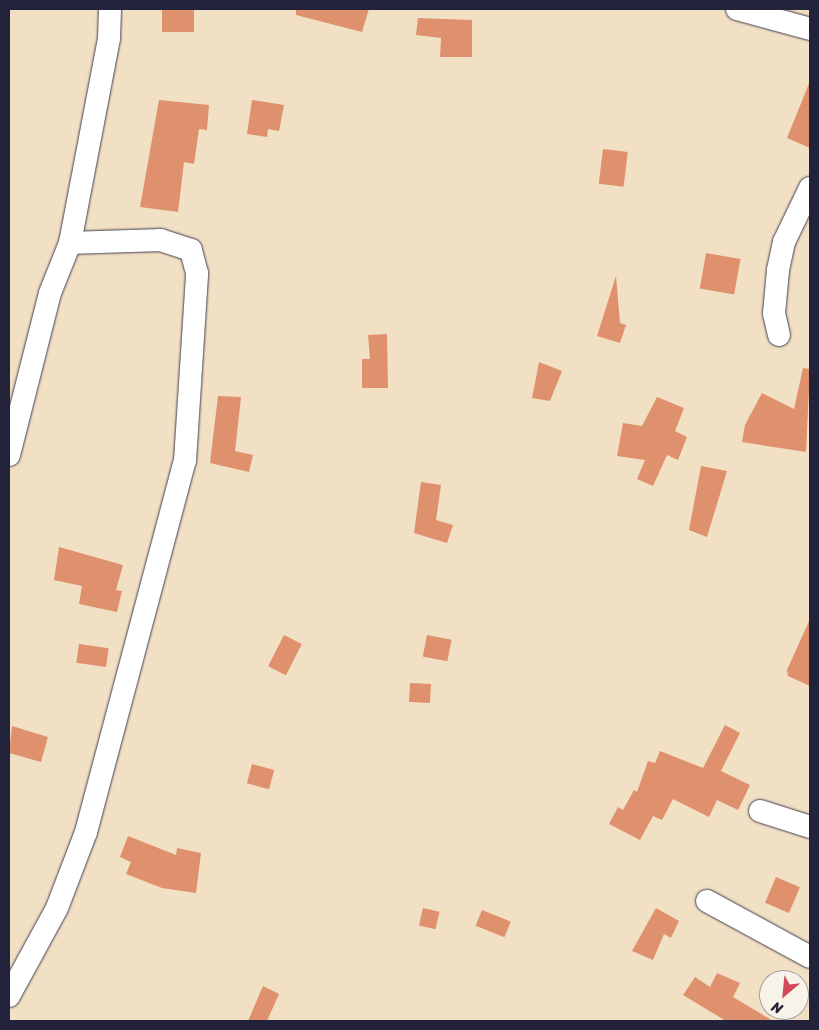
<!DOCTYPE html>
<html>
<head>
<meta charset="utf-8">
<style>
	body { margin:0 }
	#map { position:relative; width:819px; height:1030px; overflow:hidden; background:#f2e0c4; font-family:Sriracha,sans-serif }
	div>[style] { position:absolute }
	[style*='--x'] { left:calc(var(--x)*1px); top:calc(var(--y)*1px); width:calc(var(--w)*1px); rotate:calc(var(--a)*1deg) }
	.building>* { inset:0; background:#df906d; transform-origin:0 0 }
	.roads { filter:drop-shadow(0 0 1px #413e50) drop-shadow(0 0 1px #413e50) }
	.minor>* { height:22px; margin:-11px; padding:0 11px; transform-origin:11px; border-radius:11px; background:#fff }
	span { translate:-50% -50%; white-space:nowrap; text-align:center; line-height:1.15; -webkit-text-stroke:4px #f7f3e8; paint-order:stroke }
	.frame { position:absolute; inset:0; border:10px solid #22223b; pointer-events:none }
	.north { position:absolute; left:759px; top:970px; width:50px; height:50px; box-sizing:border-box; background:#f7f3e8; border:1px solid #a29fa3; border-radius:50%; rotate:208deg; font-size:14px; font-weight:700; line-height:20px; text-align:center; color:#22223b }
	.north::after { content:''; display:block; margin:auto; width:18px; height:22px; background:#d1495b; clip-path:polygon(50% 0,100% 100%,50% 72%,0 100%) }
</style>
</head>
<body>
<div id="map">
	<div class="building">
		<div style="left:162px;top:9px;width:32px;height:23px"></div>
		<div style="clip-path:polygon(296px 9px,369px 9px,362px 32px,296px 15px)"></div>
		<div style="clip-path:polygon(418px 18px,472px 20px,472px 57px,440px 57px,441px 38px,416px 35px)"></div>
		<div style="clip-path:polygon(810px 81px,810px 148px,787px 138px)"></div>
		<div style="clip-path:polygon(159px 100px,209px 105px,207px 130px,199px 129px,194px 164px,184px 162px,178px 212px,140px 207px)"></div>
		<div style="clip-path:polygon(252px 100px,284px 105px,279px 131px,268px 129px,267px 137px,247px 134px)"></div>
		<div style="left:603px;top:149px;width:25px;height:35px;rotate:7deg"></div>
		<div style="left:706px;top:253px;width:35px;height:36px;rotate:10deg"></div>
		<div style="clip-path:polygon(616px 276px,620px 323px,626px 325px,620px 343px,597px 336px)"></div>
		<div style="clip-path:polygon(387px 334px,388px 388px,362px 388px,362px 359px,370px 359px,368px 335px)"></div>
		<div style="clip-path:polygon(539px 362px,562px 371px,550px 401px,532px 398px)"></div>
		<div style="clip-path:polygon(803px 368px,810px 369px,806px 452px,742px 442px,745px 425px,762px 393px,794px 409px)"></div>
		<div style="clip-path:polygon(218px 396px,241px 397px,235px 451px,253px 455px,249px 472px,210px 463px)"></div>
		<div style="clip-path:polygon(657px 397px,684px 408px,675px 431px,687px 437px,678px 460px,667px 455px,653px 486px,637px 479px,645px 460px,617px 456px,623px 423px,642px 426px)"></div>
		<div style="clip-path:polygon(701px 466px,727px 471px,707px 537px,689px 530px)"></div>
		<div style="clip-path:polygon(421px 482px,441px 485px,436px 520px,453px 525px,447px 543px,414px 533px)"></div>
		<div style="clip-path:polygon(59px 547px,123px 565px,116px 590px,122px 591px,117px 612px,79px 604px,82px 586px,54px 580px)"></div>
		<div style="clip-path:polygon(810px 619px,810px 686px,788px 676px,787px 670px)"></div>
		<div style="left:284px;top:635px;width:20px;height:35px;rotate:27deg"></div>
		<div style="left:427px;top:635px;width:25px;height:22px;rotate:11deg"></div>
		<div style="left:79px;top:644px;width:30px;height:19px;rotate:8deg"></div>
		<div style="left:410px;top:683px;width:21px;height:19px;rotate:3deg"></div>
		<div style="clip-path:polygon(725px 725px,740px 733px,721px 771px,750px 785px,738px 810px,717px 800px,709px 817px,673px 799px,662px 820px,653px 816px,640px 840px,609px 824px,618px 807px,623px 810px,634px 790px,637px 792px,648px 761px,655px 763px,660px 751px,703px 768px)"></div>
		<div style="clip-path:polygon(12px 726px,48px 737px,41px 762px,9px 753px)"></div>
		<div style="left:252px;top:764px;width:23px;height:20px;rotate:15deg"></div>
		<div style="clip-path:polygon(128px 836px,176px 855px,177px 848px,201px 853px,196px 893px,162px 888px,126px 874px,131px 862px,120px 857px)"></div>
		<div style="left:776px;top:877px;width:26px;height:28px;rotate:23deg"></div>
		<div style="left:423px;top:908px;width:17px;height:18px;rotate:13deg"></div>
		<div style="clip-path:polygon(656px 908px,679px 921px,671px 938px,664px 934px,653px 960px,632px 951px)"></div>
		<div style="left:482px;top:910px;width:31px;height:17px;rotate:22deg"></div>
		<div style="clip-path:polygon(717px 973px,740px 983px,733px 997px,773px 1021px,726px 1021px,683px 995px,695px 977px,710px 987px)"></div>
		<div style="clip-path:polygon(263px 986px,279px 994px,267px 1021px,248px 1021px)"></div>
	</div>
	<div class="roads">
		<div class="minor">
			<div style="--x:737;--y:9;--w:76;--a:15.3"></div>
			<div style="--x:779;--y:335;--w:22;--a:-103"></div>
			<div style="--x:774;--y:314;--w:44;--a:-84.8"></div>
			<div style="--x:778;--y:270;--w:29;--a:-78"></div>
			<div style="--x:784;--y:242;--w:60;--a:-64.3"></div>
			<div style="--x:9;--y:455;--w:167;--a:-75.8"></div>
			<div style="--x:50;--y:293;--w:54;--a:-68.2"></div>
			<div style="--x:70;--y:243;--w:209;--a:-79.2"></div>
			<div style="--x:109;--y:38;--w:29;--a:-88"></div>
			<div style="--x:760;--y:811;--w:52;--a:17.7"></div>
			<div style="--x:707;--y:901;--w:117;--a:28.5"></div>
			<div style="--x:9;--y:996;--w:100;--a:-61.4"></div>
			<div style="--x:57;--y:908;--w:81;--a:-69.1"></div>
			<div style="--x:86;--y:832;--w:384;--a:-75.1"></div>
			<div style="--x:185;--y:461;--w:188;--a:-86.3"></div>
			<div style="--x:197;--y:273;--w:24;--a:-105"></div>
			<div style="--x:191;--y:250;--w:33;--a:-162"></div>
			<div style="--x:160;--y:240;--w:90;--a:178.1"></div>
		</div>
	</div>
	<div class="frame"></div>
	<div class="north">N</div>
</div>
</body>
</html>
